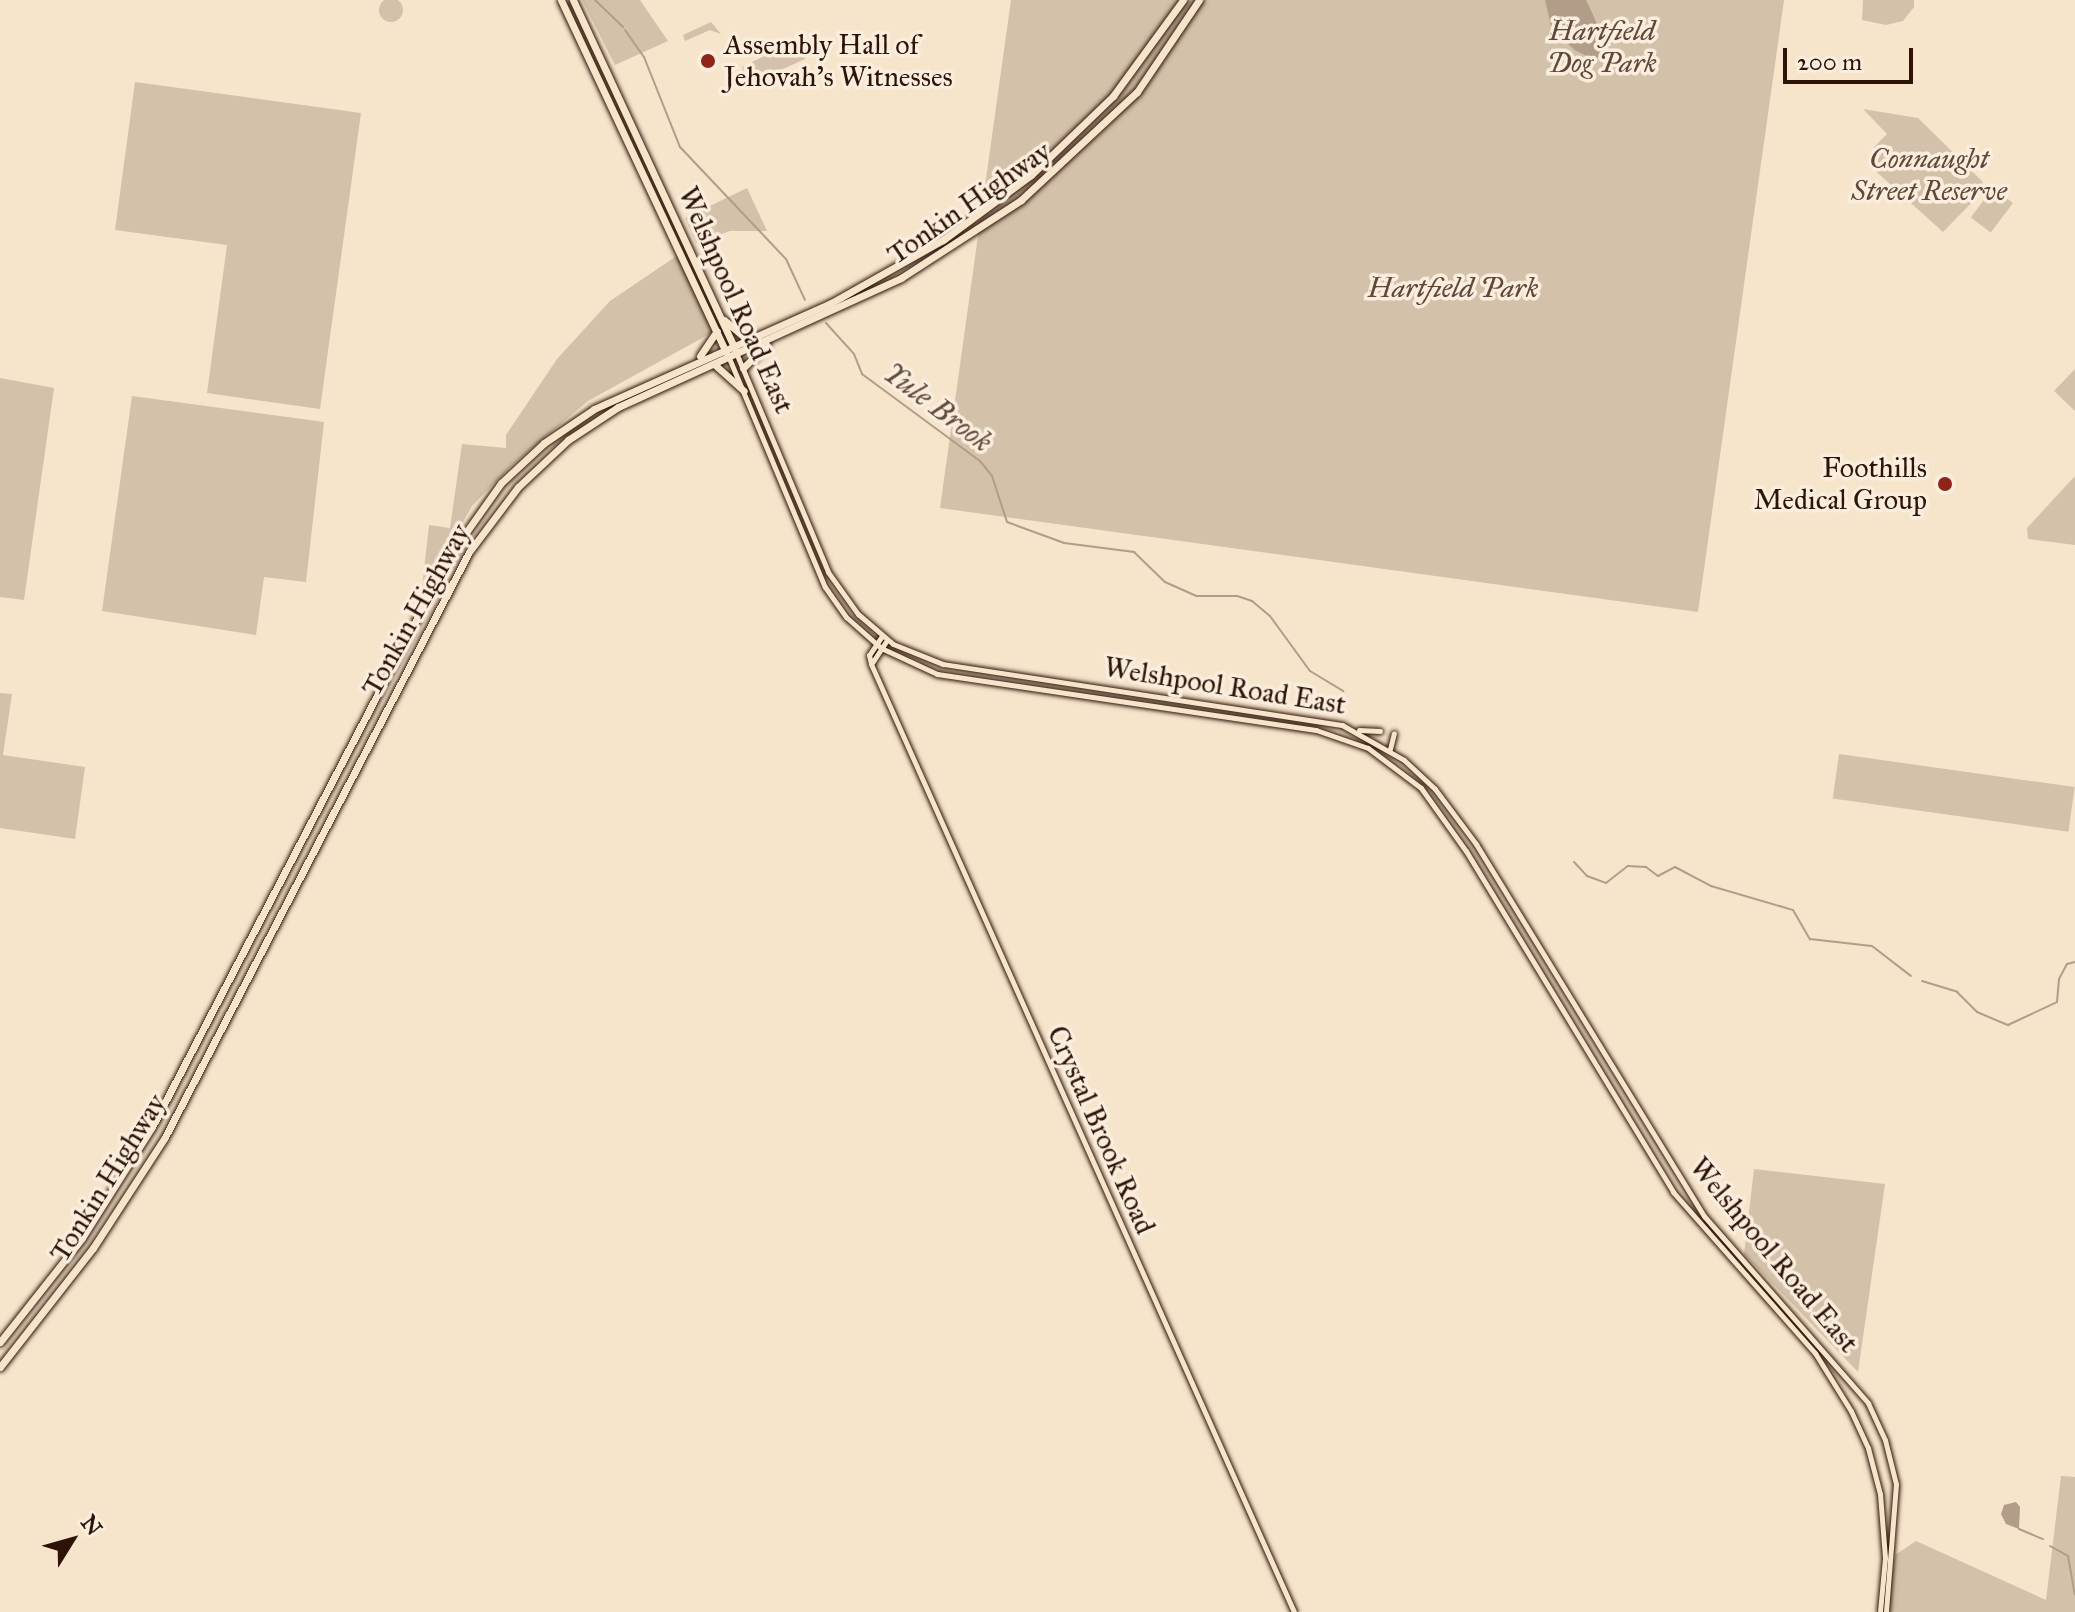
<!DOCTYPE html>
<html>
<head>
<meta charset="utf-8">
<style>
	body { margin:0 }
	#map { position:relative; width:2075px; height:1612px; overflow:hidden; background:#f6e4cb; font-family:"IM FELL Great Primer",serif }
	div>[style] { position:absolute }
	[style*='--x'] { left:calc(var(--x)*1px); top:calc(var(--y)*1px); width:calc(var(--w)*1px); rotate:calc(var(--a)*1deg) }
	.green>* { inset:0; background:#d4c1aa; transform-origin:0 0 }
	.round { border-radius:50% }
	.water>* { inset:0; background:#b29d89 }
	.stream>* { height:2px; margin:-1px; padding:0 1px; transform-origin:1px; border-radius:1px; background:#b29d89 }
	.roads { filter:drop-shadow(0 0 2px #2e1408) drop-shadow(0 0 2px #2e1408) }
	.major>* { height:5px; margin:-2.5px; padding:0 2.5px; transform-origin:2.5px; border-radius:2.5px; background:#f6e4cb }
	.highway>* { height:7px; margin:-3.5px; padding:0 3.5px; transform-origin:3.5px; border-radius:3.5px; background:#f6e4cb }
	.dots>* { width:22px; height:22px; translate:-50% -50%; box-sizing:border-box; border:4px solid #f9eddd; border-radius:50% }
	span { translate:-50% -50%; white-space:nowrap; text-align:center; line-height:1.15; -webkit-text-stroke:7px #f9eddd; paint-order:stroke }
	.park-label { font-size:28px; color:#604839; font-style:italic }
	.poi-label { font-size:28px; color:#2e1408 }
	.left { translate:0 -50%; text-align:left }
	.right { translate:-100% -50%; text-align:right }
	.street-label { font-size:28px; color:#2e1408 }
	.water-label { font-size:30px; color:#634b3c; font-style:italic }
	.north { position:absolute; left:32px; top:1500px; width:80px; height:80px; -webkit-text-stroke:6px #f9eddd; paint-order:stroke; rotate:53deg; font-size:22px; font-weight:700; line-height:32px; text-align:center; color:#2e1408 }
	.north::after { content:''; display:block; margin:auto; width:28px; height:36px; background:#2e1408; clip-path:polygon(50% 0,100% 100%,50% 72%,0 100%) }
	.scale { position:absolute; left:1783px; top:48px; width:130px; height:36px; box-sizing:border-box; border:4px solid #2e1408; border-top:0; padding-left:10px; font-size:24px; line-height:28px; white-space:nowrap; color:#2e1408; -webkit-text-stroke:6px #f9eddd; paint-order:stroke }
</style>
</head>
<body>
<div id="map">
	<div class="green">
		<div class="round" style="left:379px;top:-2px;width:24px;height:24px"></div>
		<div style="clip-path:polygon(582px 0,640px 0,668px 41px,615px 65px)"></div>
		<div style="clip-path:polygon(1011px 0,1784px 0,1698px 612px,940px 508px)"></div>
		<div style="clip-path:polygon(1863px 0,1914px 0,1914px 7px,1903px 21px,1886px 25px,1862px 20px)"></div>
		<div style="clip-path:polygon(711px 22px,721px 34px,710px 30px,685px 41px,683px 35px)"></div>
		<div style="clip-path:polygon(804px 37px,805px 59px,748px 85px,742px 67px)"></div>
		<div style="clip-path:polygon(135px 82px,361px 113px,320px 409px,207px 393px,227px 245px,115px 230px)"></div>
		<div style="clip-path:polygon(1863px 109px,1918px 118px,1982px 181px,1985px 189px,1943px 232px,1871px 167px,1874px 147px,1887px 134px)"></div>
		<div style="clip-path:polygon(747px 188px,767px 231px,730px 231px,696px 243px,685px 218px)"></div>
		<div style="left:1993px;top:188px;width:25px;height:37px;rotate:37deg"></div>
		<div style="clip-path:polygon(678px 255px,713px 332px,588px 401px,512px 465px,472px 506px,421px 597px,429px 525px,450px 528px,462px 444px,506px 448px,506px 435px,557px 359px,610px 301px)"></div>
		<div style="clip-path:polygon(2075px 369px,2075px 411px,2054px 391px)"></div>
		<div style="clip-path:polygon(0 378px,54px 388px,24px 600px,0 597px)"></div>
		<div style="clip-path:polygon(132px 396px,324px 422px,306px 582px,264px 577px,256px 635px,102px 611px)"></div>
		<div style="clip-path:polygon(2075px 476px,2075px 545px,2028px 539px,2027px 528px)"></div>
		<div style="clip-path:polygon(0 693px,12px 694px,3px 755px,85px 767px,75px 839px,0 828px)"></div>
		<div style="left:1839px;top:754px;width:238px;height:45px;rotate:8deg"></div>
		<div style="clip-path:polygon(1754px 1169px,1885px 1184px,1858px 1372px,1744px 1254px)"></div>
		<div style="clip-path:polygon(2061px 1476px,2075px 1477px,2075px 1612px,1886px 1612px,1895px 1555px,1916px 1541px,2046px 1600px)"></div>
	</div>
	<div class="water">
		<div style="clip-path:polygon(1545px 0,1586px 0,1607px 45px,1604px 56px,1594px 59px,1576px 51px,1552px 30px)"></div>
		<div style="clip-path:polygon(2016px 1502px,2020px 1507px,2019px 1529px,2006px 1524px,2001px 1514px,2004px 1505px)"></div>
	</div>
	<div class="stream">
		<div style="--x:595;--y:0;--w:39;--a:44"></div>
		<div style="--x:625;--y:30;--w:33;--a:55"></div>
		<div style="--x:644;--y:57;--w:97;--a:68.2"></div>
		<div style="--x:680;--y:147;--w:154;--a:46.6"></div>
		<div style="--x:786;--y:259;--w:45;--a:65.1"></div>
		<div style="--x:826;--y:323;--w:42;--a:47.9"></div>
		<div style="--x:854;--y:354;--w:22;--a:68"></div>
		<div style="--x:862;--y:374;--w:147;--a:36.4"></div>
		<div style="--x:980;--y:461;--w:19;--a:51"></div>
		<div style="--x:992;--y:476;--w:48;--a:71.9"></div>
		<div style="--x:1007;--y:522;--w:61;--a:20.2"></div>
		<div style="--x:1064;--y:543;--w:71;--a:7.3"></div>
		<div style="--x:1134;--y:552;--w:43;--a:44.1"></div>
		<div style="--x:1165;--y:582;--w:35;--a:24"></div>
		<div style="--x:1197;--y:596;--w:40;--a:0"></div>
		<div style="--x:1237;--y:596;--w:16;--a:18"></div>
		<div style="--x:1252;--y:601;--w:23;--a:40"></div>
		<div style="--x:1270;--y:616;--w:68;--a:54"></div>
		<div style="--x:1310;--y:671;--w:39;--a:31"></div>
		<div style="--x:1574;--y:862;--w:19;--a:47"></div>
		<div style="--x:1587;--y:876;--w:20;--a:20"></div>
		<div style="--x:1606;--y:883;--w:28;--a:-38"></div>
		<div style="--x:1628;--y:866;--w:18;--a:3"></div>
		<div style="--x:1646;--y:867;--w:15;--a:37"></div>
		<div style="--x:1658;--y:876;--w:19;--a:-28"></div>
		<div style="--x:1675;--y:867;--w:41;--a:27.8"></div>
		<div style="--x:1711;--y:886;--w:85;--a:16.3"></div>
		<div style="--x:1793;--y:910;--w:34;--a:60"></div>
		<div style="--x:1810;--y:939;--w:62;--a:6.4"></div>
		<div style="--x:1872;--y:946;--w:49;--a:37.6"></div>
		<div style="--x:1922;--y:981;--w:37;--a:17"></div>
		<div style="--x:1957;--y:992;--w:28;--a:45"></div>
		<div style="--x:1977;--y:1012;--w:34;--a:23"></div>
		<div style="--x:2008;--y:1025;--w:54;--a:-25.1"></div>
		<div style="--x:2057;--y:1002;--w:23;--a:-85"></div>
		<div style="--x:2059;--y:979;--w:17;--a:-62"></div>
		<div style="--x:2067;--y:964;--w:8;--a:-14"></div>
		<div style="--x:2019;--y:1529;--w:26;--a:23"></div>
		<div style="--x:2050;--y:1546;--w:21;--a:29"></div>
		<div style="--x:2068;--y:1556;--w:39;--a:80"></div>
	</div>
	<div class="roads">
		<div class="major">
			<div style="--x:737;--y:355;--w:235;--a:67.2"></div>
			<div style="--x:828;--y:572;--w:52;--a:54.5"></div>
			<div style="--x:858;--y:614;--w:46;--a:40.6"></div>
			<div style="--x:893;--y:644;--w:54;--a:21.8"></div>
			<div style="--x:943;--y:664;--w:404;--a:8.7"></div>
			<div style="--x:1342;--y:725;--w:71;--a:29.4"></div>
			<div style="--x:1404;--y:760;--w:42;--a:43.1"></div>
			<div style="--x:1435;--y:789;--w:69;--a:53.3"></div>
			<div style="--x:1476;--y:844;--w:436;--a:58.5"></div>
			<div style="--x:1704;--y:1216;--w:249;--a:48.7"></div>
			<div style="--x:1868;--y:1403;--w:41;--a:65.3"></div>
			<div style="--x:1885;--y:1440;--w:45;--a:76"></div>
			<div style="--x:1896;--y:1484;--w:128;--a:94.5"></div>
			<div style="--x:729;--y:358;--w:248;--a:67.3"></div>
			<div style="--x:825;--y:587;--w:37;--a:55"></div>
			<div style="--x:846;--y:617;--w:47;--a:41.5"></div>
			<div style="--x:881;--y:648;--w:62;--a:24.9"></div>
			<div style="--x:937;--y:674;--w:383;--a:8.4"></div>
			<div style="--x:1316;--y:730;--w:55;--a:19.1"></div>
			<div style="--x:1368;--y:748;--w:66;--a:37"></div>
			<div style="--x:1421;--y:788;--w:77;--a:54.5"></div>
			<div style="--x:1466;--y:851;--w:399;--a:58.7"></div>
			<div style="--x:1673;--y:1192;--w:215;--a:48.6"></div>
			<div style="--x:1815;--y:1353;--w:68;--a:58.2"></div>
			<div style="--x:1851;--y:1411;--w:41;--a:65.3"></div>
			<div style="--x:1868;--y:1448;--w:48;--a:75.4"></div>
			<div style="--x:1880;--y:1494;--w:64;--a:85.5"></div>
			<div style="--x:1885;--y:1558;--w:54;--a:95.3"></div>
			<div style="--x:882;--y:636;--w:23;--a:124"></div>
			<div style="--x:869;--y:655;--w:9;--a:77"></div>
			<div style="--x:871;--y:664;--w:1038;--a:65.95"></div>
			<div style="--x:872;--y:663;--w:27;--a:-57"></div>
			<div style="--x:1359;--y:730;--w:21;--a:3"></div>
			<div style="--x:1390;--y:749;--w:16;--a:-76"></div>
		</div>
		<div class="highway">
			<div style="--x:561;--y:0;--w:389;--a:64.9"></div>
			<div style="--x:573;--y:0;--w:385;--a:65.1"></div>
			<div style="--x:724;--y:320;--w:30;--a:40"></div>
			<div style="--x:700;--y:356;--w:30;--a:-56"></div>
			<div style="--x:714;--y:364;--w:40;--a:42"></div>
			<div style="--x:743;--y:368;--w:33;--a:-45"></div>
			<div style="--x:0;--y:1342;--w:132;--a:-51.7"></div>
			<div style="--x:82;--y:1238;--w:131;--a:-57.8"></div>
			<div style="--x:152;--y:1127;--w:645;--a:-62.48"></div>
			<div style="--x:450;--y:555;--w:88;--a:-54.7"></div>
			<div style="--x:501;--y:483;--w:59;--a:-42.9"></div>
			<div style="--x:544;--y:443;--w:60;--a:-34.2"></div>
			<div style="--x:594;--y:409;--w:260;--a:-24.1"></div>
			<div style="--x:831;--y:303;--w:129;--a:-29.4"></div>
			<div style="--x:943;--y:240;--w:109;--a:-36.5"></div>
			<div style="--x:1031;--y:175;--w:114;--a:-43.9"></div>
			<div style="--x:1113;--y:96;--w:119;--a:-53.9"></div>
			<div style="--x:0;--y:1367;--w:151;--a:-52"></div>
			<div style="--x:93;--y:1248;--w:132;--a:-57"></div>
			<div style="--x:165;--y:1137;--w:659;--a:-62.54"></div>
			<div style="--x:469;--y:552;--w:81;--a:-53"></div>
			<div style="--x:518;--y:487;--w:69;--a:-43.2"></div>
			<div style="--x:568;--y:440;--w:60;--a:-33.4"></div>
			<div style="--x:618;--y:407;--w:311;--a:-24.5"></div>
			<div style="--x:901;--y:278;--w:143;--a:-33"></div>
			<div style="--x:1021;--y:200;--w:158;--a:-43"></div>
			<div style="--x:1137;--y:92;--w:111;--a:-56"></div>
		</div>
	</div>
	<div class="dots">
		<div style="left:708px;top:61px;background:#8f2418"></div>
		<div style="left:1945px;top:484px;background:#8f2418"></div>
	</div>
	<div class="park-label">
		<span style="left:1602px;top:47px">Hartfield<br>Dog Park</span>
		<span style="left:1929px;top:175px">Connaught<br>Street Reserve</span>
		<span style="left:1453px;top:288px">Hartfield Park</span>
	</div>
	<div class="poi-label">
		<span class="left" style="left:724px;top:61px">Assembly Hall of<br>Jehovah's Witnesses</span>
		<span class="right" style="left:1927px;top:484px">Foothills<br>Medical Group</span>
	</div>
	<div class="street-label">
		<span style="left:969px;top:203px;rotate:-35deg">Tonkin Highway</span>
		<span style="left:736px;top:300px;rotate:66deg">Welshpool Road East</span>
		<span style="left:416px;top:610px;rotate:-61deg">Tonkin Highway</span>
		<span style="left:1225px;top:686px;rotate:9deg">Welshpool Road East</span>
		<span style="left:1101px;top:1130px;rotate:66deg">Crystal Brook Road</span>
		<span style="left:108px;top:1178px;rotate:-58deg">Tonkin Highway</span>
		<span style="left:1774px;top:1255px;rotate:50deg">Welshpool Road East</span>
	</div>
	<div class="water-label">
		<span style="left:938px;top:407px;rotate:37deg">Yule Brook</span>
	</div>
	<div class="north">N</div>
	<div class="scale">200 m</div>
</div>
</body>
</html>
